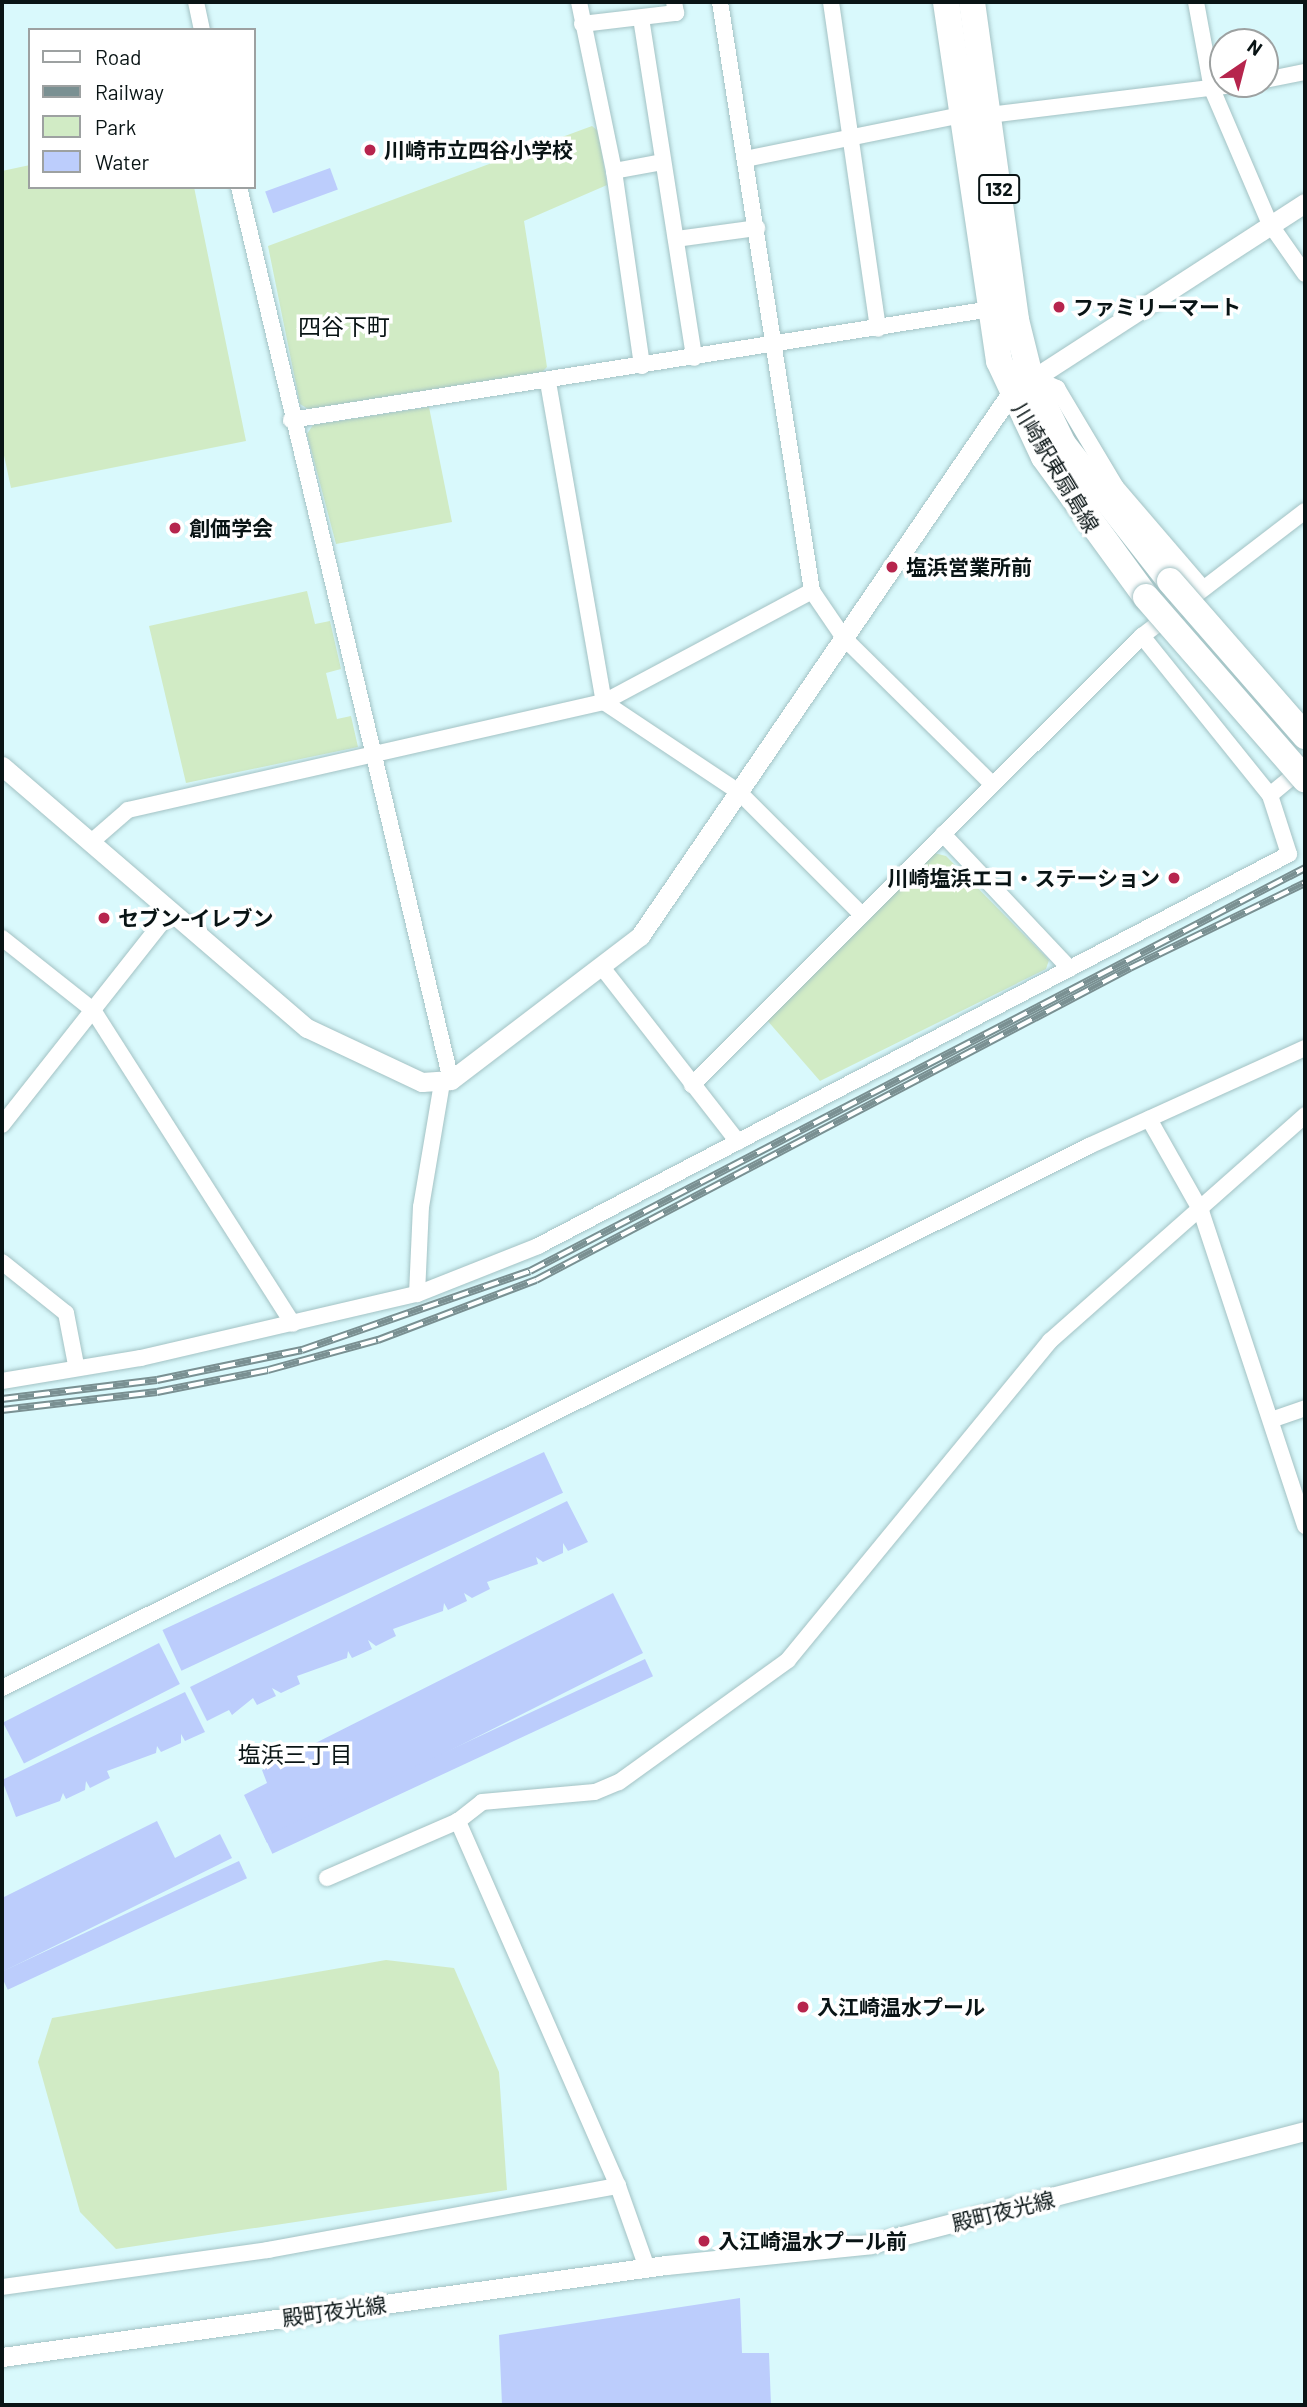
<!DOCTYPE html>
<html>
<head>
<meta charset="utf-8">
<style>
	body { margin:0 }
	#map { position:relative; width:1307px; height:2407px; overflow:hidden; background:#d9f9fc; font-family:Barlow,"Noto Sans JP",sans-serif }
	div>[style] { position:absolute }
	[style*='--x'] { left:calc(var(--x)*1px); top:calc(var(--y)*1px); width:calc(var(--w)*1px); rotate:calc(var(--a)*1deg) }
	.green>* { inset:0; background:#d1ebc5 }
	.water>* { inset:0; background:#bccdfc; transform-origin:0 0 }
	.roads { filter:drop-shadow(0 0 2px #a3c2c4) drop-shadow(0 0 2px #a3c2c4) }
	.minor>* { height:16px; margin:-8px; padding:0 8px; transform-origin:8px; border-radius:8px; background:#fff }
	.tertiary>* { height:19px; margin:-9.5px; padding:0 9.5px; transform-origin:9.5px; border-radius:9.5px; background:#fff }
	.trunk>* { height:26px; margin:-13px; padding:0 13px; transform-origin:13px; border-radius:13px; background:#fff }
	.rail>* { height:8px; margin-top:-4px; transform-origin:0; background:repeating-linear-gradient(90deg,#fff 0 16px,#7a9092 0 32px); box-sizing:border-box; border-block:2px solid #7a9092 }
	.bridges { filter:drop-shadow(0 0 2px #a3c2c4) drop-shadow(0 0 2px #a3c2c4) }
	.trunk-bridge>* { height:26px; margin:-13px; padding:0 13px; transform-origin:13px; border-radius:13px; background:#fff }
	.dots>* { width:19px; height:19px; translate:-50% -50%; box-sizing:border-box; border:4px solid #fff; border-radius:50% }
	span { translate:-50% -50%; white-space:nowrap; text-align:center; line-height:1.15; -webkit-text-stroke:7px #fff; paint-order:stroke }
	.shield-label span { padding:2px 5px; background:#fff; border:2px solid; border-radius:5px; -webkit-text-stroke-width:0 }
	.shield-label { font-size:19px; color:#091415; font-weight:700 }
	.poi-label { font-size:21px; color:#091415; font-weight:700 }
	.left { translate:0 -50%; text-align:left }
	.right { translate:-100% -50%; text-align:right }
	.street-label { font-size:21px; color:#091415 }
	.neighbourhood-label { font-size:23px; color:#091415 }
	.frame { position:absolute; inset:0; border:4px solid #091415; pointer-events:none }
	.legend { position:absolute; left:28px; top:28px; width:228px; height:161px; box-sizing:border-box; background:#fff; border:2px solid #9da1a1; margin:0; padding:9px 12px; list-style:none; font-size:21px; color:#091415 }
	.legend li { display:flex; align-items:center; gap:14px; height:35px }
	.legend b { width:35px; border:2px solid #9da1a1 }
	.north { position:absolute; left:1209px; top:28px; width:70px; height:70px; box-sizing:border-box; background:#fff; border:2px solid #9da1a1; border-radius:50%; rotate:35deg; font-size:19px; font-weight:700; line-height:28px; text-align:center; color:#091415 }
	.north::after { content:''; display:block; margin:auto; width:24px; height:32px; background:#b6254d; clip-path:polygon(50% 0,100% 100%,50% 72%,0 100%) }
</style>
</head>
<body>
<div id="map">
	<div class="green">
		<div style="clip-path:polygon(592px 126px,598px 131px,607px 185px,524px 221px,547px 367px,542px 372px,308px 409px,300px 404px,268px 246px)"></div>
		<div style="clip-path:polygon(30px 165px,30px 187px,194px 187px,246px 441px,11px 488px,2px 446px,2px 171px)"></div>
		<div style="clip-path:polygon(429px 407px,452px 522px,336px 544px,307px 434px,313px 425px)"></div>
		<div style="clip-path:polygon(307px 591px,315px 624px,330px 621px,341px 669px,326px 673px,337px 719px,351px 716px,358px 747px,186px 783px,149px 626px)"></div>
		<div style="clip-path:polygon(934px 853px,946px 856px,1049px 960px,1046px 969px,820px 1081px,766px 1019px)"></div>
		<div style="clip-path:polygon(386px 1960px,454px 1968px,499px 2072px,507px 2190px,116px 2249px,80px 2212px,38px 2062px,52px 2018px)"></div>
	</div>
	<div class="water">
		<div style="left:330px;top:168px;width:23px;height:69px;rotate:70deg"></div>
		<div style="left:544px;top:1452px;width:45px;height:421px;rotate:65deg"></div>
		<div style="clip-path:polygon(567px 1501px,588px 1542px,568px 1551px,563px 1543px,563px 1553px,543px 1562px,536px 1557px,538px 1564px,487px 1582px,490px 1589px,472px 1598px,464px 1593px,467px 1601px,448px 1610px,444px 1603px,443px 1611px,393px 1629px,396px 1636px,376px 1646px,368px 1640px,372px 1649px,352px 1658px,348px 1651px,347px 1658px,297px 1676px,300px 1684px,281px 1693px,272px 1688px,276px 1696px,257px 1705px,253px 1698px,232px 1715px,229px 1710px,207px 1721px,190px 1687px)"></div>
		<div style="clip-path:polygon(613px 1593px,643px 1653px,267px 1843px,244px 1795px,267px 1783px,262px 1770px)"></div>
		<div style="left:159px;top:1643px;width:46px;height:175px;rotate:63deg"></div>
		<div style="left:645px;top:1659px;width:19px;height:420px;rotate:65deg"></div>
		<div style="clip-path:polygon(185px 1692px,205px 1732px,185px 1741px,181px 1734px,181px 1743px,161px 1752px,157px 1746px,156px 1753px,107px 1771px,110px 1778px,90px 1788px,86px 1781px,85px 1790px,66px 1799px,63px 1793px,60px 1801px,16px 1817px,2px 1780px)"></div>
		<div style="clip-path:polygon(157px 1821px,175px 1858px,220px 1834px,232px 1858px,2px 1972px,2px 1898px)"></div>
		<div style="left:239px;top:1861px;width:19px;height:264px;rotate:65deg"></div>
		<div style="clip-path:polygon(740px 2298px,742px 2353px,769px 2353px,771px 2405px,502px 2405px,499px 2335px)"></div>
	</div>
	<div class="roads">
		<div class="minor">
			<div style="--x:196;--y:2;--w:29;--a:78"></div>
			<div style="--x:579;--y:2;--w:173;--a:78.3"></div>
			<div style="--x:614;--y:171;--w:197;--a:81.8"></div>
			<div style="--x:720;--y:2;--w:596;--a:81.12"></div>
			<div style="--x:812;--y:591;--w:57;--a:55.8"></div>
			<div style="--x:844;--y:638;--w:208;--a:44.6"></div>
			<div style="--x:831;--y:2;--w:330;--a:81.8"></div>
			<div style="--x:1196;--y:2;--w:88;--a:79.6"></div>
			<div style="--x:1212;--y:89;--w:147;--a:66.8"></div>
			<div style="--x:1270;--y:224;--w:61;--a:55"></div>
			<div style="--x:641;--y:18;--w:344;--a:81.1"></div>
			<div style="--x:582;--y:24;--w:95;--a:-6.7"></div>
			<div style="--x:676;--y:13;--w:11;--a:-100"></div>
			<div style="--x:1265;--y:80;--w:41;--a:-11.3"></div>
			<div style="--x:989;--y:115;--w:254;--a:-7"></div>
			<div style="--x:745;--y:159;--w:221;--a:-11.5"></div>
			<div style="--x:614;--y:171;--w:50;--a:-10.4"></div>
			<div style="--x:239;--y:187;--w:918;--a:76.65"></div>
			<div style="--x:676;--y:239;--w:82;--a:-7.7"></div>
			<div style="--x:1030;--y:376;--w:30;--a:24"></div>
			<div style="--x:1057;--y:388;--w:115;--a:59.2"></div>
			<div style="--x:1116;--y:487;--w:129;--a:49.4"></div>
			<div style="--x:548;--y:382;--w:325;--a:80.1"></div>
			<div style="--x:604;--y:702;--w:162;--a:33.7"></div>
			<div style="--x:739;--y:792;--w:174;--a:45"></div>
			<div style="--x:291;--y:420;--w:709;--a:-9.01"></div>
			<div style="--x:1142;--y:636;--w:204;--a:51.2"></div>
			<div style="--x:943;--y:834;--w:185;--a:46.7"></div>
			<div style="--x:90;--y:843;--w:50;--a:-41"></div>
			<div style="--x:128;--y:810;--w:488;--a:-12.8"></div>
			<div style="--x:604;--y:702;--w:236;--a:-28.1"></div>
			<div style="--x:2;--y:938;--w:116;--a:38.4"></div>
			<div style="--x:93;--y:1010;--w:372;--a:57.5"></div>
			<div style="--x:601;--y:966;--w:223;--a:52.1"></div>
			<div style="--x:692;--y:1085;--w:636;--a:-44.94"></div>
			<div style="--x:1142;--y:636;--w:205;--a:-37.5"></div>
			<div style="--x:1149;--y:1119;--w:106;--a:60.5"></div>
			<div style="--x:1201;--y:1211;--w:332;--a:71.7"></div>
			<div style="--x:2;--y:1125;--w:271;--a:-51.7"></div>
			<div style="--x:2;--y:1262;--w:82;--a:38.6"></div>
			<div style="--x:66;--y:1313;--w:53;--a:79.1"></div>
			<div style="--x:417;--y:1294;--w:87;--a:-87.4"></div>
			<div style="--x:421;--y:1207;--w:126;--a:-80.4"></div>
			<div style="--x:2;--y:1381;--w:141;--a:-9.4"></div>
			<div style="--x:141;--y:1358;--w:283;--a:-13.1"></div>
			<div style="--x:417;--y:1294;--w:130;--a:-21.6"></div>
			<div style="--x:538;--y:1246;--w:847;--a:-27.56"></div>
			<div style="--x:1289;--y:854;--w:62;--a:-107.9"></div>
			<div style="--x:1270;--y:795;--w:45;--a:-39.6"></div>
			<div style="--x:1271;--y:1420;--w:36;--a:-19"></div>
			<div style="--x:2;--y:1688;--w:1215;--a:-26.5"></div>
			<div style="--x:1089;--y:1146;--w:237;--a:-24.4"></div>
			<div style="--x:327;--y:1878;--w:143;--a:-23.5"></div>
			<div style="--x:647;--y:2268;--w:87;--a:-109.5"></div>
			<div style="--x:618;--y:2186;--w:399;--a:-113.7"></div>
			<div style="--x:458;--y:1821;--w:31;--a:-38"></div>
			<div style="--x:482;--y:1802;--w:113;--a:-5.1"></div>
			<div style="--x:595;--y:1792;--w:26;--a:-23"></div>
			<div style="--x:619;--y:1782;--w:208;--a:-35.8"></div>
			<div style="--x:788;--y:1660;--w:413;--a:-50.6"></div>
			<div style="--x:1050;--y:1341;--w:341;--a:-41.5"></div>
			<div style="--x:2;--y:2287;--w:269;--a:-7.9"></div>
			<div style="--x:268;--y:2250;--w:356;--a:-10.4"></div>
		</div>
		<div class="tertiary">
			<div style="--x:2;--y:766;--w:402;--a:40.7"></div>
			<div style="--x:307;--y:1028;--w:127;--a:25.2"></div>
			<div style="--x:422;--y:1082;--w:29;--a:-4"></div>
			<div style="--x:451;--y:1080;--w:238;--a:-37.3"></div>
			<div style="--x:640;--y:936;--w:658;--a:-55.66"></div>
			<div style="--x:1011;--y:393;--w:350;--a:-32.9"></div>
			<div style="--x:2;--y:2357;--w:670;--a:-7.89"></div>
			<div style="--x:666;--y:2265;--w:206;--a:-5.8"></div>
			<div style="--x:871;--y:2244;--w:448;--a:-14.6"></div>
		</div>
		<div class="trunk">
			<div style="--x:946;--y:2;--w:363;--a:81.6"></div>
			<div style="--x:999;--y:361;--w:106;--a:64.9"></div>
			<div style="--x:1044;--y:457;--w:173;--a:53.9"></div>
			<div style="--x:972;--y:2;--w:321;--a:82.1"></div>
			<div style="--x:1016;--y:320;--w:58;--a:76"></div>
			<div style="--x:1030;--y:376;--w:76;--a:64.1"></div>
			<div style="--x:1063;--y:444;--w:174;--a:52"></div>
		</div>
	</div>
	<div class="rail">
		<div style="--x:2;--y:1399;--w:156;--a:-7"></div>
		<div style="--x:157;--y:1380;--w:148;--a:-11.7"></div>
		<div style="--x:302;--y:1350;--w:241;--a:-19.1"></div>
		<div style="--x:530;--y:1271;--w:874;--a:-27.47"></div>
		<div style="--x:2;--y:1410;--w:156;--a:-6.6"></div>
		<div style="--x:157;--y:1392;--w:113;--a:-11.2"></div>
		<div style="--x:268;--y:1370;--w:114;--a:-15.3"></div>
		<div style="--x:378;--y:1340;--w:169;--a:-20.8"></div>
		<div style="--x:536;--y:1280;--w:671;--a:-27.71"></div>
		<div style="--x:1130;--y:968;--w:195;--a:-25.9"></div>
	</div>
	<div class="bridges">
		<div class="trunk-bridge">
			<div style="--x:1170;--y:581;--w:206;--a:48.9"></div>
			<div style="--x:1146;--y:597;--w:242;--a:48.9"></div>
		</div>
	</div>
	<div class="dots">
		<div style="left:370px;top:150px;background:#b6254d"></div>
		<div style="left:1059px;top:307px;background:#b6254d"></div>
		<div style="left:175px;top:528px;background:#b6254d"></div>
		<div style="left:892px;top:567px;background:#b6254d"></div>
		<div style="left:1174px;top:878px;background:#b6254d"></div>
		<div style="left:104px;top:918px;background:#b6254d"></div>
		<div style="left:803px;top:2007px;background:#b6254d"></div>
		<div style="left:704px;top:2241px;background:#b6254d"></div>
	</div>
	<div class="shield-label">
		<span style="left:999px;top:189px">132</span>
	</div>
	<div class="poi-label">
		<span class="left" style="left:384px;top:150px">川崎市立四谷小学校</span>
		<span class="left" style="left:1073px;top:307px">ファミリーマート</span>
		<span class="left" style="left:189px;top:528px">創価学会</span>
		<span class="left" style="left:906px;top:567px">塩浜営業所前</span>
		<span class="right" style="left:1160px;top:878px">川崎塩浜エコ・ステーション</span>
		<span class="left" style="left:118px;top:918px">セブン-イレブン</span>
		<span class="left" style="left:817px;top:2007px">入江崎温水プール</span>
		<span class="left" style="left:718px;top:2241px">入江崎温水プール前</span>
	</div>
	<div class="street-label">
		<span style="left:1056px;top:467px;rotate:59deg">川崎駅東扇島線</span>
		<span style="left:1003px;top:2211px;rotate:-14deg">殿町夜光線</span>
		<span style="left:334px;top:2311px;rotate:-8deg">殿町夜光線</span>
	</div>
	<div class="neighbourhood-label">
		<span style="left:344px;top:326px">四谷下町</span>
		<span style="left:295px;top:1754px">塩浜三丁目</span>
	</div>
	<div class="frame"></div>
	<ul class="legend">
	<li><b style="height:9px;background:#fff"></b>Road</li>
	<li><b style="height:9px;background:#7a9092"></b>Railway</li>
	<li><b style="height:19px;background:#d1ebc5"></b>Park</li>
	<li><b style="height:19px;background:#bccdfc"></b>Water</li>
	</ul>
	<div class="north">N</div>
</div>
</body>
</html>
